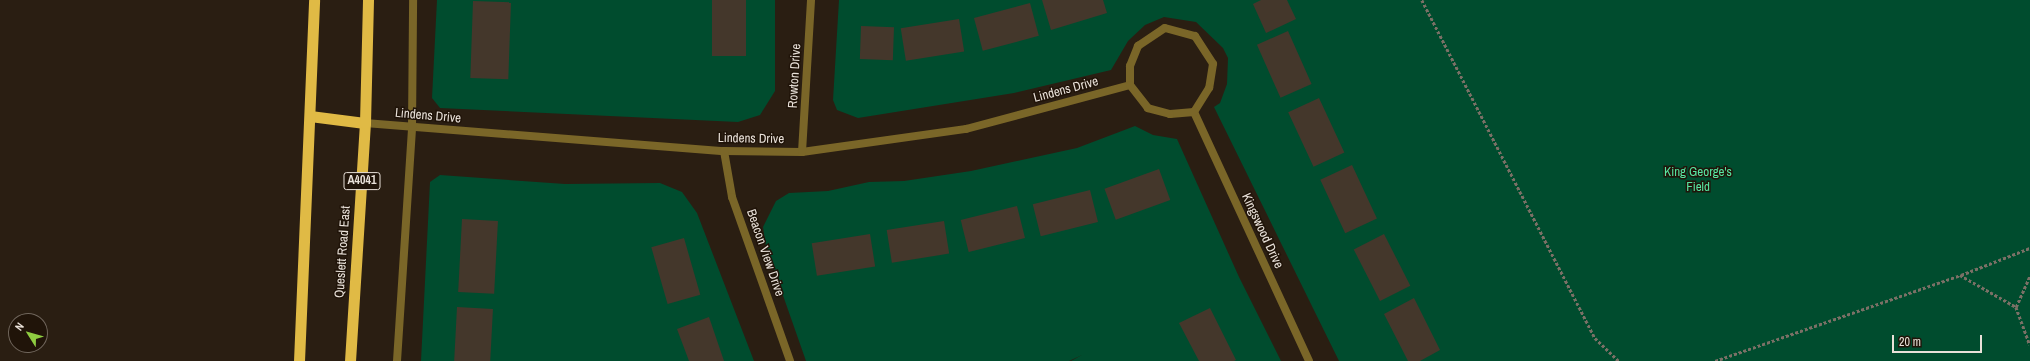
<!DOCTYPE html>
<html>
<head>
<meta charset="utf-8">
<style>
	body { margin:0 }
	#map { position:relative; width:2030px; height:361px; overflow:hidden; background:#2a1e12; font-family:"Archivo Narrow",sans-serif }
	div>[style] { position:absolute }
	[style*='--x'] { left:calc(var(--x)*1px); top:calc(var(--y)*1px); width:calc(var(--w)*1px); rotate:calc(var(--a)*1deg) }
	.green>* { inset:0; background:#004c2e }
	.building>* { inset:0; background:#44372b; transform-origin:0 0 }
	.path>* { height:2.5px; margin-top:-1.25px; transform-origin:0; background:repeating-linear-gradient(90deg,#7b7066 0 3px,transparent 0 5px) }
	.minor>* { height:8px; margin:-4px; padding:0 4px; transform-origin:4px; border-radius:4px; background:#7a6628 }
	.trunk>* { height:11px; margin:-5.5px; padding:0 5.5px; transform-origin:5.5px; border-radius:5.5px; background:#e0ba45 }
	span { translate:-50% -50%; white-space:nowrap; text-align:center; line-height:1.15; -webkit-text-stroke:3px #201409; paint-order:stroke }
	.shield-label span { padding:1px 3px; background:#201409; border:1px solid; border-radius:3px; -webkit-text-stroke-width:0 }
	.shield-label { font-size:12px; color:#e9e1d9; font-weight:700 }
	.street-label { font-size:13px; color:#e9e1d9 }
	.park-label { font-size:13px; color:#57e6a2 }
	.north { position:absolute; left:8px; top:313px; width:40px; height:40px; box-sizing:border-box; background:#201409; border:1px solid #70665c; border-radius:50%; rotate:307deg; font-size:11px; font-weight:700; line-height:16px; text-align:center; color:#e9e1d9 }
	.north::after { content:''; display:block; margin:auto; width:14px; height:18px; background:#8fcd41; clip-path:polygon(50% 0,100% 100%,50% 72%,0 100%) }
	.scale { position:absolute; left:1892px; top:335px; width:90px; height:18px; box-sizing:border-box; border:2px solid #e9e1d9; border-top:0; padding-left:5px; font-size:12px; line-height:14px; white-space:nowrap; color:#e9e1d9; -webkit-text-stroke:3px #201409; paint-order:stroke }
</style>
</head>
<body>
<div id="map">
	<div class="green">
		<div style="clip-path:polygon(437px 0,775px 0,775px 91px,760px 115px,738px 122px,440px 108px,432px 98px)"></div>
		<div style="clip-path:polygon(839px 0,2030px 0,2030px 361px,1339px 361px,1214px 107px,1220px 103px,1227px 84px,1228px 58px,1223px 48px,1196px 22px,1164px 17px,1145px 25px,1128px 41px,1111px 70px,1014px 93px,858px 118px,837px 110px,833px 100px)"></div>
		<div style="clip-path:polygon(1135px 126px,1153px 135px,1177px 139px,1239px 277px,1281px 361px,1071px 361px,1082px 355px,1069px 361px,806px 361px,766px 247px,763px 227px,776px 201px,789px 193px,828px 191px,869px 182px,904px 181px,971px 171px,1077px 148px)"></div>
		<div style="clip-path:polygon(440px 175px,565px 184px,660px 183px,682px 192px,697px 213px,754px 361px,421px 361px,430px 182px)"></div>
	</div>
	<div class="building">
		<div style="left:712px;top:0;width:34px;height:56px"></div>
		<div style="clip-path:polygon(1042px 0,1103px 0,1107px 13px,1051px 30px)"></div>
		<div style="clip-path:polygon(1261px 0,1287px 0,1296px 19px,1266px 33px,1253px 4px)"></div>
		<div style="left:473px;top:1px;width:38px;height:77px;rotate:2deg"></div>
		<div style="left:1030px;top:3px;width:34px;height:58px;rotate:75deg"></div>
		<div style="left:959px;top:19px;width:33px;height:59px;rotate:81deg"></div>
		<div style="left:861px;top:26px;width:33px;height:33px;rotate:2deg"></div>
		<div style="left:1288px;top:31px;width:58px;height:34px;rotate:66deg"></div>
		<div style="left:1319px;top:98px;width:60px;height:34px;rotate:65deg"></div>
		<div style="left:1352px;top:165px;width:59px;height:35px;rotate:65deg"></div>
		<div style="left:1159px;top:169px;width:33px;height:58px;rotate:70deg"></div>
		<div style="left:1090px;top:190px;width:33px;height:59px;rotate:76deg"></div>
		<div style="left:1017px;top:206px;width:33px;height:58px;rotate:76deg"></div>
		<div style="left:462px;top:219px;width:36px;height:73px;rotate:3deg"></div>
		<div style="left:944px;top:221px;width:33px;height:58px;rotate:81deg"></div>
		<div style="left:870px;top:234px;width:33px;height:59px;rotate:81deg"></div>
		<div style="left:1384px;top:234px;width:58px;height:34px;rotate:63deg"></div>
		<div style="left:684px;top:238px;width:59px;height:34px;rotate:74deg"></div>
		<div style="clip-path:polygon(1414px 298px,1440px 350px,1420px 361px,1408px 361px,1384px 314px)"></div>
		<div style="left:457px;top:307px;width:36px;height:54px;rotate:3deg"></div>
		<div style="clip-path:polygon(1210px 308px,1236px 360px,1234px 361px,1199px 361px,1179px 323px)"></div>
		<div style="clip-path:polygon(709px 317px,724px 361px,689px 361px,677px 329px)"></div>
	</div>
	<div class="path">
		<div style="--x:1422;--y:0;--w:380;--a:62.9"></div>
		<div style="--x:1595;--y:338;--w:33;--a:44"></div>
		<div style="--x:1961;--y:275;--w:74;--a:-21.4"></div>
		<div style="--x:2016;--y:307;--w:35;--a:-66"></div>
		<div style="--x:1715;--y:361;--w:260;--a:-19.3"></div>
		<div style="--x:1960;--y:275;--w:64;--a:29.7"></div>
		<div style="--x:2016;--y:307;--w:40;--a:69.8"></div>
	</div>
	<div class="minor">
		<div style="--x:1194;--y:112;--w:274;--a:65.2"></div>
		<div style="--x:365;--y:123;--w:360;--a:4.5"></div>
		<div style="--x:724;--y:151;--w:78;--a:0.7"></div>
		<div style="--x:802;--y:152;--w:166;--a:-8"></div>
		<div style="--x:966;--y:129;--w:170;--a:-15"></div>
		<div style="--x:1130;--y:85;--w:19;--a:-90"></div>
		<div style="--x:1130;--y:66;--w:22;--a:-68"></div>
		<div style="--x:1138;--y:46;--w:32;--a:-34"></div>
		<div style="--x:1165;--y:28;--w:31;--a:15"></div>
		<div style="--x:1195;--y:36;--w:33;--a:57"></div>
		<div style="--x:1213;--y:64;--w:24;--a:99"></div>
		<div style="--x:1209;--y:88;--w:28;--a:122"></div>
		<div style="--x:1194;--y:112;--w:24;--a:175"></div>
		<div style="--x:1170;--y:114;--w:23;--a:-165"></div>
		<div style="--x:1148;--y:108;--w:29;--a:-128"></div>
		<div style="--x:724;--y:151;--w:47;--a:80.1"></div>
		<div style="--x:732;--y:197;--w:174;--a:70.5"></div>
		<div style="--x:802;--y:152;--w:152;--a:-86.6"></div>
		<div style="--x:397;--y:361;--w:234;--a:-86.3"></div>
		<div style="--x:412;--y:127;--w:127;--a:-89.5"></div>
	</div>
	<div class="trunk">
		<div style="--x:310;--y:116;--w:55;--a:7.3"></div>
		<div style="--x:299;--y:361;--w:361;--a:-87.6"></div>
		<div style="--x:350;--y:361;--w:238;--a:-86.4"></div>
		<div style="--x:365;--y:123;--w:123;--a:-88.6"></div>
	</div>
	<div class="shield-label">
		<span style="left:362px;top:181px">A4041</span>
	</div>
	<div class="street-label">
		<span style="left:795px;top:76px;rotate:-87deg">Rowton Drive</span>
		<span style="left:1066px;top:90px;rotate:-15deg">Lindens Drive</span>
		<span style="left:428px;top:116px;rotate:5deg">Lindens Drive</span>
		<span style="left:751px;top:139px;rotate:1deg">Lindens Drive</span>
		<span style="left:1262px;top:231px;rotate:65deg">Kingswood Drive</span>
		<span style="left:343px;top:252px;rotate:-86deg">Queslett Road East</span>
		<span style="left:765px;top:253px;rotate:71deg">Beacon View Drive</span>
	</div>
	<div class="park-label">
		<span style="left:1698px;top:180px">King George's<br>Field</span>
	</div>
	<div class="north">N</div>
	<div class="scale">20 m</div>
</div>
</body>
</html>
